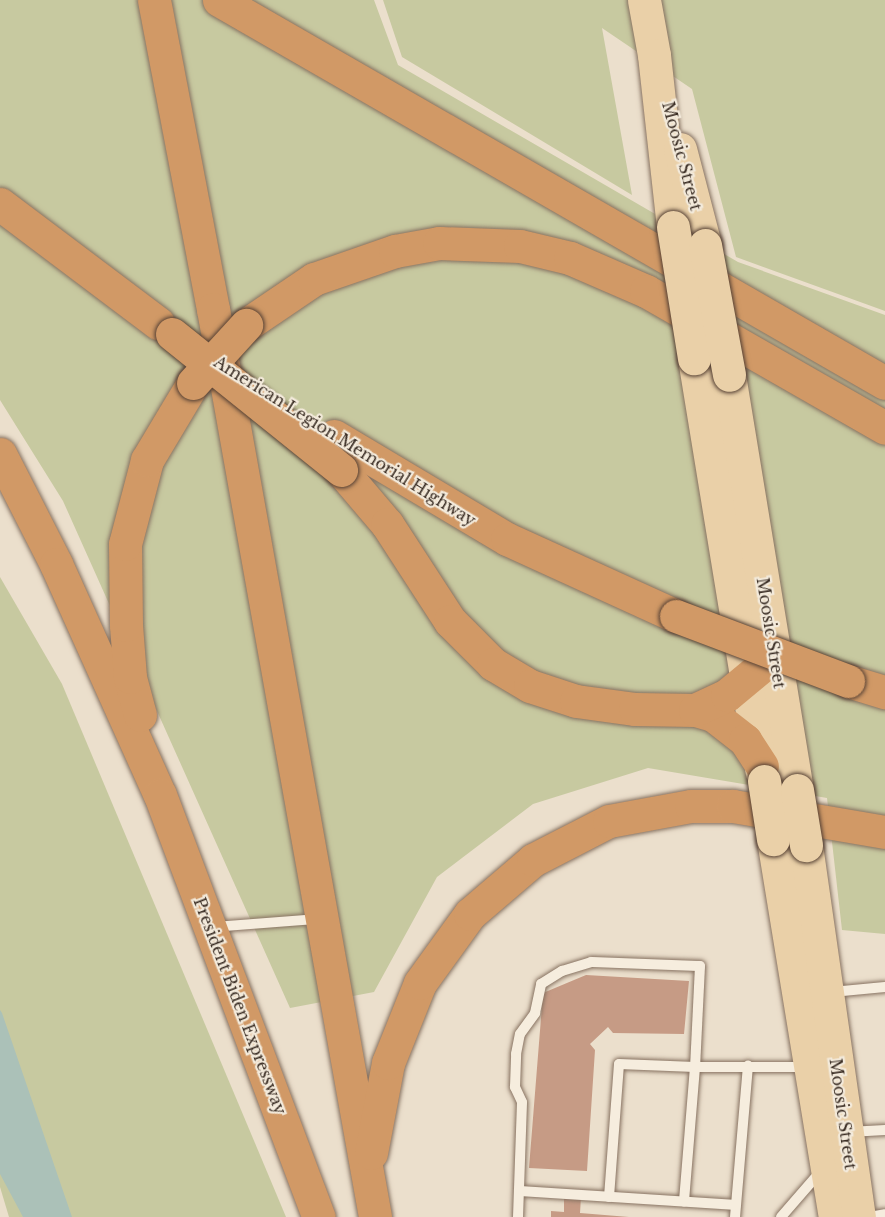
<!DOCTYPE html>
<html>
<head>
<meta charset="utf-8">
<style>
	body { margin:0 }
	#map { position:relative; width:885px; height:1217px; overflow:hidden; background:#ebdfcc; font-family:"Libre Baskerville",serif }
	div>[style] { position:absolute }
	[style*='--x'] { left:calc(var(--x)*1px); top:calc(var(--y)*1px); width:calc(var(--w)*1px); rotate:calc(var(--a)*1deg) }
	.green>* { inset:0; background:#c7c9a0 }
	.water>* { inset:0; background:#abc1b8 }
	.building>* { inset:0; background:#c69b85 }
	.roads { filter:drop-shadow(0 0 2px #877261) drop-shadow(0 0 2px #877261) }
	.service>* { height:10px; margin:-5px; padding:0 5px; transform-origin:5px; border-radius:5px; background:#f6edde }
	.primary>* { height:33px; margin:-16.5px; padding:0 16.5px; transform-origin:16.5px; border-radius:16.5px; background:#ead0a8 }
	.motorway>* { height:33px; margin:-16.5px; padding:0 16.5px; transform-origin:16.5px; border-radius:16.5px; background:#d19966 }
	.bridges { filter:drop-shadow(0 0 2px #564134) drop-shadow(0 0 2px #564134) }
	.primary-bridge>* { height:33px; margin:-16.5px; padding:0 16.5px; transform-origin:16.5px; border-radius:16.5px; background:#ead0a8 }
	.motorway-bridge>* { height:33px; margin:-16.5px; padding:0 16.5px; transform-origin:16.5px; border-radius:16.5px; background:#d19966 }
	span { translate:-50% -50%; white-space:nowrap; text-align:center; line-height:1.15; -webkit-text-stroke:4.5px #f3eadb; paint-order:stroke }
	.street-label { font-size:16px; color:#392c23 }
</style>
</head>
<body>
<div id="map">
	<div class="green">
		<div style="clip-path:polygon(0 0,374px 0,398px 65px,738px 262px,885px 315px,885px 934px,842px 930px,827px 798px,648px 768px,533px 804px,437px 877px,374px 992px,290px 1008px,63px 501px,0 400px)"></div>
		<div style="clip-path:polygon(383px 0,885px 0,885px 311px,736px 257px,692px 89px,602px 28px,632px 195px,402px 57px)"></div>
		<div style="clip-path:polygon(0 577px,62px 684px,286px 1217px,9px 1217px,0 1187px)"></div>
	</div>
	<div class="water">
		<div style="clip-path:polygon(0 1010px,2px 1013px,72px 1217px,23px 1217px,0 1174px)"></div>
	</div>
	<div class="building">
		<div style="clip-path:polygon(586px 975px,689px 981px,684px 1034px,613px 1033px,608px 1027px,590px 1044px,595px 1050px,587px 1171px,529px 1168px,543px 993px)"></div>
		<div style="clip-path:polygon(564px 1197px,581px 1197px,580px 1213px,629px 1217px,551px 1217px,551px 1211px,564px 1212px)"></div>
	</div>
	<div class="roads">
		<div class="service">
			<div style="--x:213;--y:927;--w:104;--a:-4.4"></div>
			<div style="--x:832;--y:992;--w:53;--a:-5.4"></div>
			<div style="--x:849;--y:1132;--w:36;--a:-3"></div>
			<div style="--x:521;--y:1191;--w:215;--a:3.7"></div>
			<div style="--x:609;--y:1197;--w:133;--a:-85.7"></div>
			<div style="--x:619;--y:1064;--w:76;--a:2.3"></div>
			<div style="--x:695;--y:1067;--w:135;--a:94.7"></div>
			<div style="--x:518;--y:1217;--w:115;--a:-88"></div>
			<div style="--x:522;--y:1102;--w:17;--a:-115"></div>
			<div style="--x:515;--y:1087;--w:33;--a:-88"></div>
			<div style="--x:516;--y:1054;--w:20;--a:-79"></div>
			<div style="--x:520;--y:1034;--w:26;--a:-54"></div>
			<div style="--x:535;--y:1013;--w:30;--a:-78"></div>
			<div style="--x:541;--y:984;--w:25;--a:-32"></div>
			<div style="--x:562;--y:971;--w:30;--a:-17"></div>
			<div style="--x:591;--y:962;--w:109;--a:2.1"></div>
			<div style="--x:700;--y:966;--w:101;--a:92.8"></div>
			<div style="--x:695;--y:1067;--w:112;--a:0"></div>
			<div style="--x:735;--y:1217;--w:152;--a:-85.1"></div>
			<div style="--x:781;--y:1217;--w:60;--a:-49.1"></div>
			<div style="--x:870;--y:1217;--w:15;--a:-11"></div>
		</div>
		<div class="primary">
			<div style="--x:644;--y:0;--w:56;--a:79.7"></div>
			<div style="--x:654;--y:55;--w:173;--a:83.7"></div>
			<div style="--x:680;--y:149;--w:99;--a:75.4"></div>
			<div style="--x:694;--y:358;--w:419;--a:80.7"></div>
			<div style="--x:729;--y:375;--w:421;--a:80.7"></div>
			<div style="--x:773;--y:839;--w:383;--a:80.7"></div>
			<div style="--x:806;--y:845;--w:376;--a:81.9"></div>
		</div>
		<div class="motorway">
			<div style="--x:154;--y:0;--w:315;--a:79.2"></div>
			<div style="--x:213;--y:309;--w:922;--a:79.88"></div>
			<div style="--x:219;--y:0;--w:768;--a:29.9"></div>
			<div style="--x:0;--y:204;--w:198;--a:37"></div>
			<div style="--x:246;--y:325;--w:82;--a:-34.1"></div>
			<div style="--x:314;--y:279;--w:86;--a:-19.1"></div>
			<div style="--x:395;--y:251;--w:45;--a:-10.3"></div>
			<div style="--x:439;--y:243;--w:81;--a:2.1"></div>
			<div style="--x:520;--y:246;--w:51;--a:13.5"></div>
			<div style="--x:570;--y:258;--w:83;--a:23.5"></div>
			<div style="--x:646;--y:291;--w:275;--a:29.8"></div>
			<div style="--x:334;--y:436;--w:201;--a:30.8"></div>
			<div style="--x:507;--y:539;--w:186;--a:24.5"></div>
			<div style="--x:0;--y:454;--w:123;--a:63"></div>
			<div style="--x:56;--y:564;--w:253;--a:65.8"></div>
			<div style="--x:160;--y:795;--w:451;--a:69.4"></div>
			<div style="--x:341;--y:470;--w:71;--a:49.6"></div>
			<div style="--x:387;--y:524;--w:116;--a:57"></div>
			<div style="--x:450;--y:621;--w:61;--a:45"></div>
			<div style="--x:493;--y:664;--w:43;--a:30.7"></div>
			<div style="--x:530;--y:686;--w:48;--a:18.1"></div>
			<div style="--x:576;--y:701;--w:60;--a:7.7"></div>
			<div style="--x:635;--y:709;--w:60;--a:1"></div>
			<div style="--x:695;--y:710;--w:19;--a:16"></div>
			<div style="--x:713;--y:715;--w:41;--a:38"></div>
			<div style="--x:745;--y:740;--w:31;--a:57"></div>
			<div style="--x:848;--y:681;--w:39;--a:17"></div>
			<div style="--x:695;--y:710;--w:35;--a:-25"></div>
			<div style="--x:727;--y:695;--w:61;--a:-39.7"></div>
			<div style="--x:140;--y:715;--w:39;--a:-105"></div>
			<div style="--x:130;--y:677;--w:52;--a:-94.4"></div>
			<div style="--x:126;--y:625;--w:81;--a:-90.7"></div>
			<div style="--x:125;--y:544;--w:87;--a:-75.3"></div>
			<div style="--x:147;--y:460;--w:90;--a:-59.1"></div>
			<div style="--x:371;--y:1153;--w:92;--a:-79.3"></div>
			<div style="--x:388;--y:1063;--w:86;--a:-68.2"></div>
			<div style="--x:420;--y:983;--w:85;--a:-54.1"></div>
			<div style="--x:470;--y:914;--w:83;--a:-40.6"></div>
			<div style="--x:533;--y:860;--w:85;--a:-27.2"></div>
			<div style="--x:609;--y:821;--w:83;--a:-10.4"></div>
			<div style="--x:691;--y:806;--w:42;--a:0"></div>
			<div style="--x:733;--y:806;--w:154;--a:9.7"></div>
		</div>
	</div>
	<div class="bridges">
		<div class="primary-bridge">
			<div style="--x:673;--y:227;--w:133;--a:80.9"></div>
			<div style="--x:705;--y:245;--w:132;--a:79.5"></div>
			<div style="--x:764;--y:781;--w:59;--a:81.2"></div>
			<div style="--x:797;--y:790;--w:56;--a:80.7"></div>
		</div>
		<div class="motorway-bridge">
			<div style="--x:172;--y:334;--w:217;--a:38.8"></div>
			<div style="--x:193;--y:383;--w:79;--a:-47.6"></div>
			<div style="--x:676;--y:616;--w:184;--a:20.7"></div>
		</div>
	</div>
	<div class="street-label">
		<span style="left:682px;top:156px;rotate:75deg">Moosic Street</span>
		<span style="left:345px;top:441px;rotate:32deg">American Legion Memorial Highway</span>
		<span style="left:771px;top:633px;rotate:81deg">Moosic Street</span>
		<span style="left:240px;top:1006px;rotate:69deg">President Biden Expressway</span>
		<span style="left:843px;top:1114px;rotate:82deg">Moosic Street</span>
	</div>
</div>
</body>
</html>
